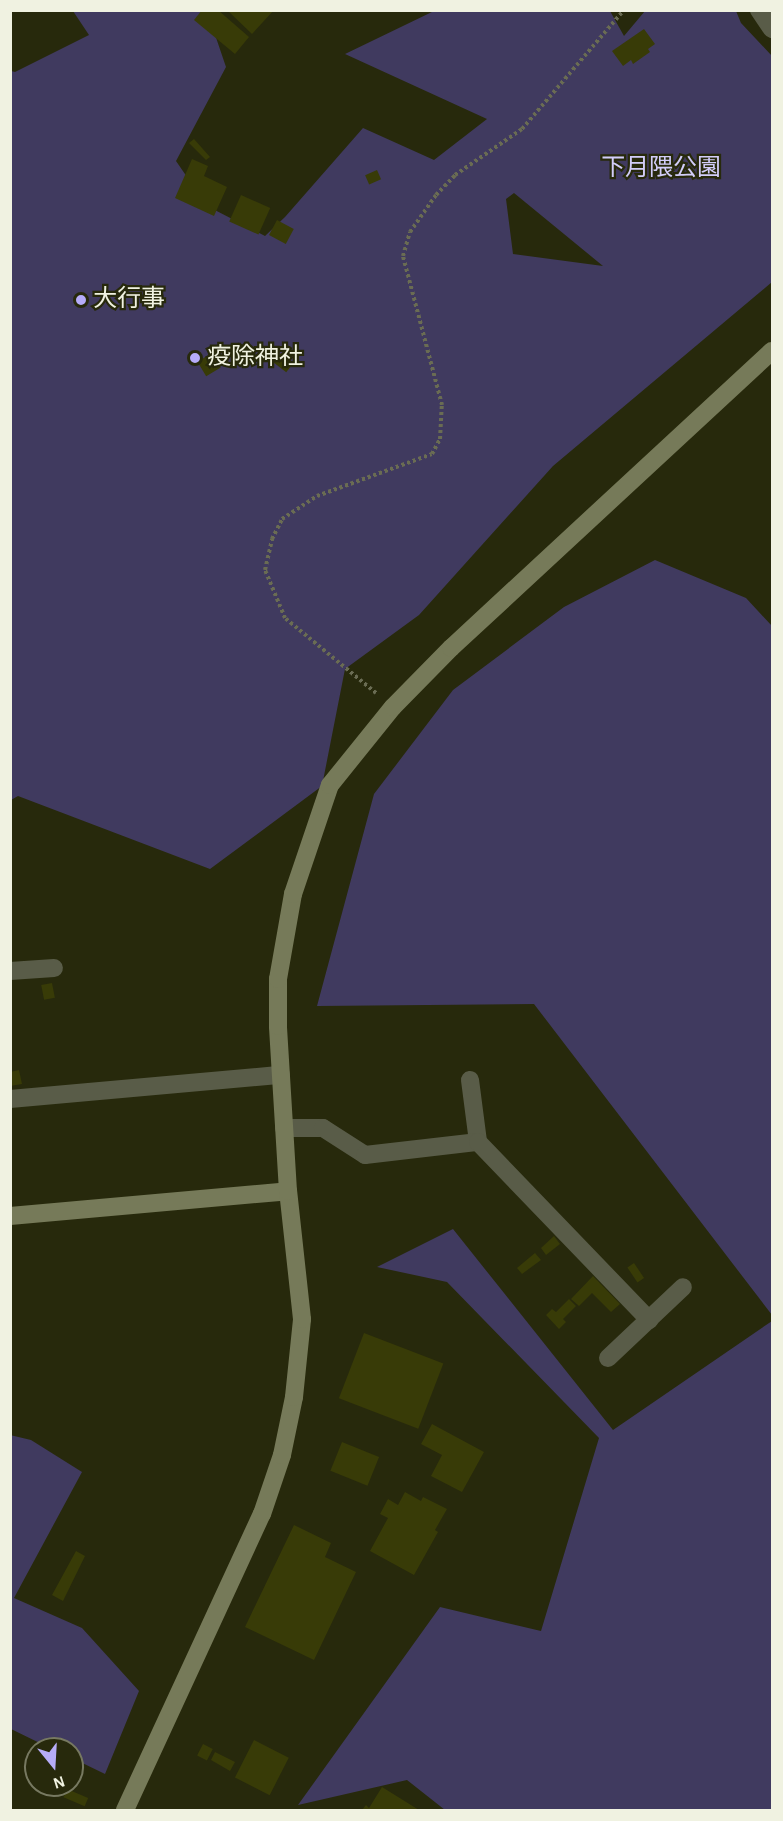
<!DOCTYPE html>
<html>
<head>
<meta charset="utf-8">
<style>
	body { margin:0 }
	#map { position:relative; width:783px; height:1821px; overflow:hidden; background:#27290c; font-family:"Alegreya Sans","Noto Sans JP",sans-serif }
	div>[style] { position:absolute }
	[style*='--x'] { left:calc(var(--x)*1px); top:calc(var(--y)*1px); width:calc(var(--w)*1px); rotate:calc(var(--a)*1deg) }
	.green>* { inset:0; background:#403a5f }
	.building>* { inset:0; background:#383b07; transform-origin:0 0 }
	.path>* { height:4px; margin-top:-2px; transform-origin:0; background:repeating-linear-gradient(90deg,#6a6c53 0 3px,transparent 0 6px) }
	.street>* { height:18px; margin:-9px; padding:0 9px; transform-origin:9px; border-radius:9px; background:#595c48 }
	.secondary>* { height:18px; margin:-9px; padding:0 9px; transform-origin:9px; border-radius:9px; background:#767a59 }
	.dots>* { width:16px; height:16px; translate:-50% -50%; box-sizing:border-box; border:3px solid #27290c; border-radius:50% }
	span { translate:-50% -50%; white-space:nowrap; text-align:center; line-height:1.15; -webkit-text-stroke:4.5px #27290c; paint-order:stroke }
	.park-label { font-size:24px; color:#d2cdf9 }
	.poi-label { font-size:24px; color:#f0f2e1 }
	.left { translate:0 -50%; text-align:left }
	.frame { position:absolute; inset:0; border:12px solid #f0f2e1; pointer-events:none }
	.north { position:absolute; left:24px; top:1737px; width:60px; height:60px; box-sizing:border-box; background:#27290c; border:2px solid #777961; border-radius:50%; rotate:162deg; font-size:16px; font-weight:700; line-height:24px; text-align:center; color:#f0f2e1 }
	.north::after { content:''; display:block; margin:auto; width:21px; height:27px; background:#b6acf8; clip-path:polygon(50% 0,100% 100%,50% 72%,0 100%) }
</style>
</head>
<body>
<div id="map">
	<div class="green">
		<div style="clip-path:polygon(evenodd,73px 11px,207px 11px,226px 67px,176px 161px,207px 206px,265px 236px,285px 217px,363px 128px,434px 160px,487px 119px,345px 54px,434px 11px,610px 11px,624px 36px,645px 11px,736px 11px,741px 23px,772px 56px,772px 282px,553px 466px,419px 615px,345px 669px,322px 786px,210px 869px,18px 796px,11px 800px,11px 71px,15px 72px,89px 35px,73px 11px,514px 193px,603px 266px,513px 254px,506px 199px,514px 193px)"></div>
		<div style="clip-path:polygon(655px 560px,746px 598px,772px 626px,772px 1315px,534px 1004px,317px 1006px,374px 794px,453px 690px,564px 607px)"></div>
		<div style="clip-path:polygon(453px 1229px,613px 1430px,772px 1321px,772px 1810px,445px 1810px,407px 1780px,298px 1805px,440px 1607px,541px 1631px,599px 1438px,447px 1282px,377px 1267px)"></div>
		<div style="clip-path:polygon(10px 1435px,31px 1440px,82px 1472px,14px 1598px,82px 1628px,139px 1691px,105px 1774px,72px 1758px,72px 1749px,52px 1749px,11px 1729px)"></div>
	</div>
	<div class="building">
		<div style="clip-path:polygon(202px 10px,218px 10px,249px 37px,235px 54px,194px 20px)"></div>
		<div style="clip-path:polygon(227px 10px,274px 10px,252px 34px)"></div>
		<div style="clip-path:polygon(644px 29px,655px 44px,648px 49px,650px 52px,633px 64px,631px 60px,623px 66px,612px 51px)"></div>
		<div style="clip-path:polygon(194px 139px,210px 157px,206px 160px,189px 143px)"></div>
		<div style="clip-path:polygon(192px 159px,208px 166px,204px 176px,227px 187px,214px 216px,175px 198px)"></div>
		<div style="left:377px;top:170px;width:10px;height:13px;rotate:66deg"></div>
		<div style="left:241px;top:195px;width:32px;height:29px;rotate:24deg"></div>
		<div style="left:277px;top:220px;width:19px;height:17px;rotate:28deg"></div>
		<div style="left:212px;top:353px;width:17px;height:17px;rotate:59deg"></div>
		<div style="left:281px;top:353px;width:16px;height:12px;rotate:38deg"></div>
		<div style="left:52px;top:983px;width:15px;height:11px;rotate:79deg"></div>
		<div style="clip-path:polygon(19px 1070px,22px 1084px,10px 1086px,10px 1072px)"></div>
		<div style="clip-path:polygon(554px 1236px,560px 1244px,546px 1255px,541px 1248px)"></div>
		<div style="clip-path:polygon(535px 1253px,541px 1260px,522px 1274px,517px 1268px)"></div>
		<div style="left:634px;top:1263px;width:18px;height:8px;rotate:56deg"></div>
		<div style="clip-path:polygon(593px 1276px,620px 1304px,611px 1312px,592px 1293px,579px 1306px,571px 1299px)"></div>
		<div style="clip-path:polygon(569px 1299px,576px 1306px,563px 1319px,566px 1322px,559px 1329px,546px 1315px,552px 1309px,556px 1312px)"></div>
		<div style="left:364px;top:1333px;width:85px;height:70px;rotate:21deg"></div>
		<div style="clip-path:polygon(432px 1424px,484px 1452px,462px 1492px,431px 1476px,442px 1455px,421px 1444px)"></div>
		<div style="left:342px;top:1442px;width:40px;height:31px;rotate:22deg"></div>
		<div style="clip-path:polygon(405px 1492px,421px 1501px,423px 1497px,447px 1509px,435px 1530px,438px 1532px,414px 1575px,370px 1551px,388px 1518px,380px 1514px,388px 1499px,398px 1505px)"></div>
		<div style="clip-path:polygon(294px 1525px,331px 1543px,325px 1557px,356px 1572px,314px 1660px,245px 1627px)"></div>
		<div style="clip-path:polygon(76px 1551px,85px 1556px,63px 1601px,52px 1595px)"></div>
		<div style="left:254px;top:1740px;width:39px;height:42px;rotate:27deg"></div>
		<div style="left:203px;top:1744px;width:11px;height:13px;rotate:27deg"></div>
		<div style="clip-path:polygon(215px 1752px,235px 1762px,230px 1771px,211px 1760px)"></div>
		<div style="clip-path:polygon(382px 1787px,419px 1810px,362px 1810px,366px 1805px,369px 1808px)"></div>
		<div style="left:67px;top:1789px;width:23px;height:9px;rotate:23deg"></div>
	</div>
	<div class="path">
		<div style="--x:376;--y:693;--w:118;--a:-140.5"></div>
		<div style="--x:285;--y:618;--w:52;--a:-112.6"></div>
		<div style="--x:265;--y:570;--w:32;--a:-77"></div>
		<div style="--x:272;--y:539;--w:22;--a:-63"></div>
		<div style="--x:282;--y:519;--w:42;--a:-33.3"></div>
		<div style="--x:317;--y:496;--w:122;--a:-20.1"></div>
		<div style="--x:432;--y:454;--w:17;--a:-62"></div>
		<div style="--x:440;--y:439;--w:34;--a:-87"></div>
		<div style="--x:442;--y:405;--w:154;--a:-104.7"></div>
		<div style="--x:403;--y:256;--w:25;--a:-74"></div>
		<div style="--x:410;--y:232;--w:45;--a:-54.9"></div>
		<div style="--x:436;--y:195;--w:28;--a:-46"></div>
		<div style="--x:455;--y:175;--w:81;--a:-34.5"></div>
		<div style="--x:522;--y:129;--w:157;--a:-49.4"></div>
	</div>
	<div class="street">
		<div style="--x:759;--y:10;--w:23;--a:56"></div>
		<div style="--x:10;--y:971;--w:44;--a:-3.9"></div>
		<div style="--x:470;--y:1080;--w:63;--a:82.6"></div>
		<div style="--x:10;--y:1099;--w:272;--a:-5.1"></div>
		<div style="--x:284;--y:1128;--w:39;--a:0"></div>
		<div style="--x:323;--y:1128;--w:50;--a:32.7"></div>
		<div style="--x:365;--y:1155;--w:114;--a:-6.6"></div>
		<div style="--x:478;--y:1142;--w:247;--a:46.1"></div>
		<div style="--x:608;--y:1358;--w:103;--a:-43.4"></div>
	</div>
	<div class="secondary">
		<div style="--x:10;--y:1216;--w:279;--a:-5.1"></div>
		<div style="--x:125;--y:1810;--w:326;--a:-65.2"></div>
		<div style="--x:262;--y:1514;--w:62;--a:-71.3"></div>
		<div style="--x:282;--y:1455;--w:59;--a:-78.3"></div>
		<div style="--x:294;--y:1397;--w:78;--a:-84.1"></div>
		<div style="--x:302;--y:1319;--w:129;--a:-96.2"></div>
		<div style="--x:288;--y:1191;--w:165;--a:-93.5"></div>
		<div style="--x:278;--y:1026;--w:47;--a:-90"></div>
		<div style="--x:278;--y:979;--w:86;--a:-80"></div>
		<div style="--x:293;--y:894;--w:115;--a:-71.3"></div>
		<div style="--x:330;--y:785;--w:100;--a:-51.1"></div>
		<div style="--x:393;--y:707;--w:83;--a:-45.5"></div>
		<div style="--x:451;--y:648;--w:437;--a:-42.8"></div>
	</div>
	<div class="dots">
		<div style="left:81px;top:300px;background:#b6acf8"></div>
		<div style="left:195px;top:358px;background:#b6acf8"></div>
	</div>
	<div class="park-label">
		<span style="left:661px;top:169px">下月隈公園</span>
	</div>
	<div class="poi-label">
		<span class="left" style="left:93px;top:300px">大行事</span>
		<span class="left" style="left:207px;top:358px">疫除神社</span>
	</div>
	<div class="frame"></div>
	<div class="north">N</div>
</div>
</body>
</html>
